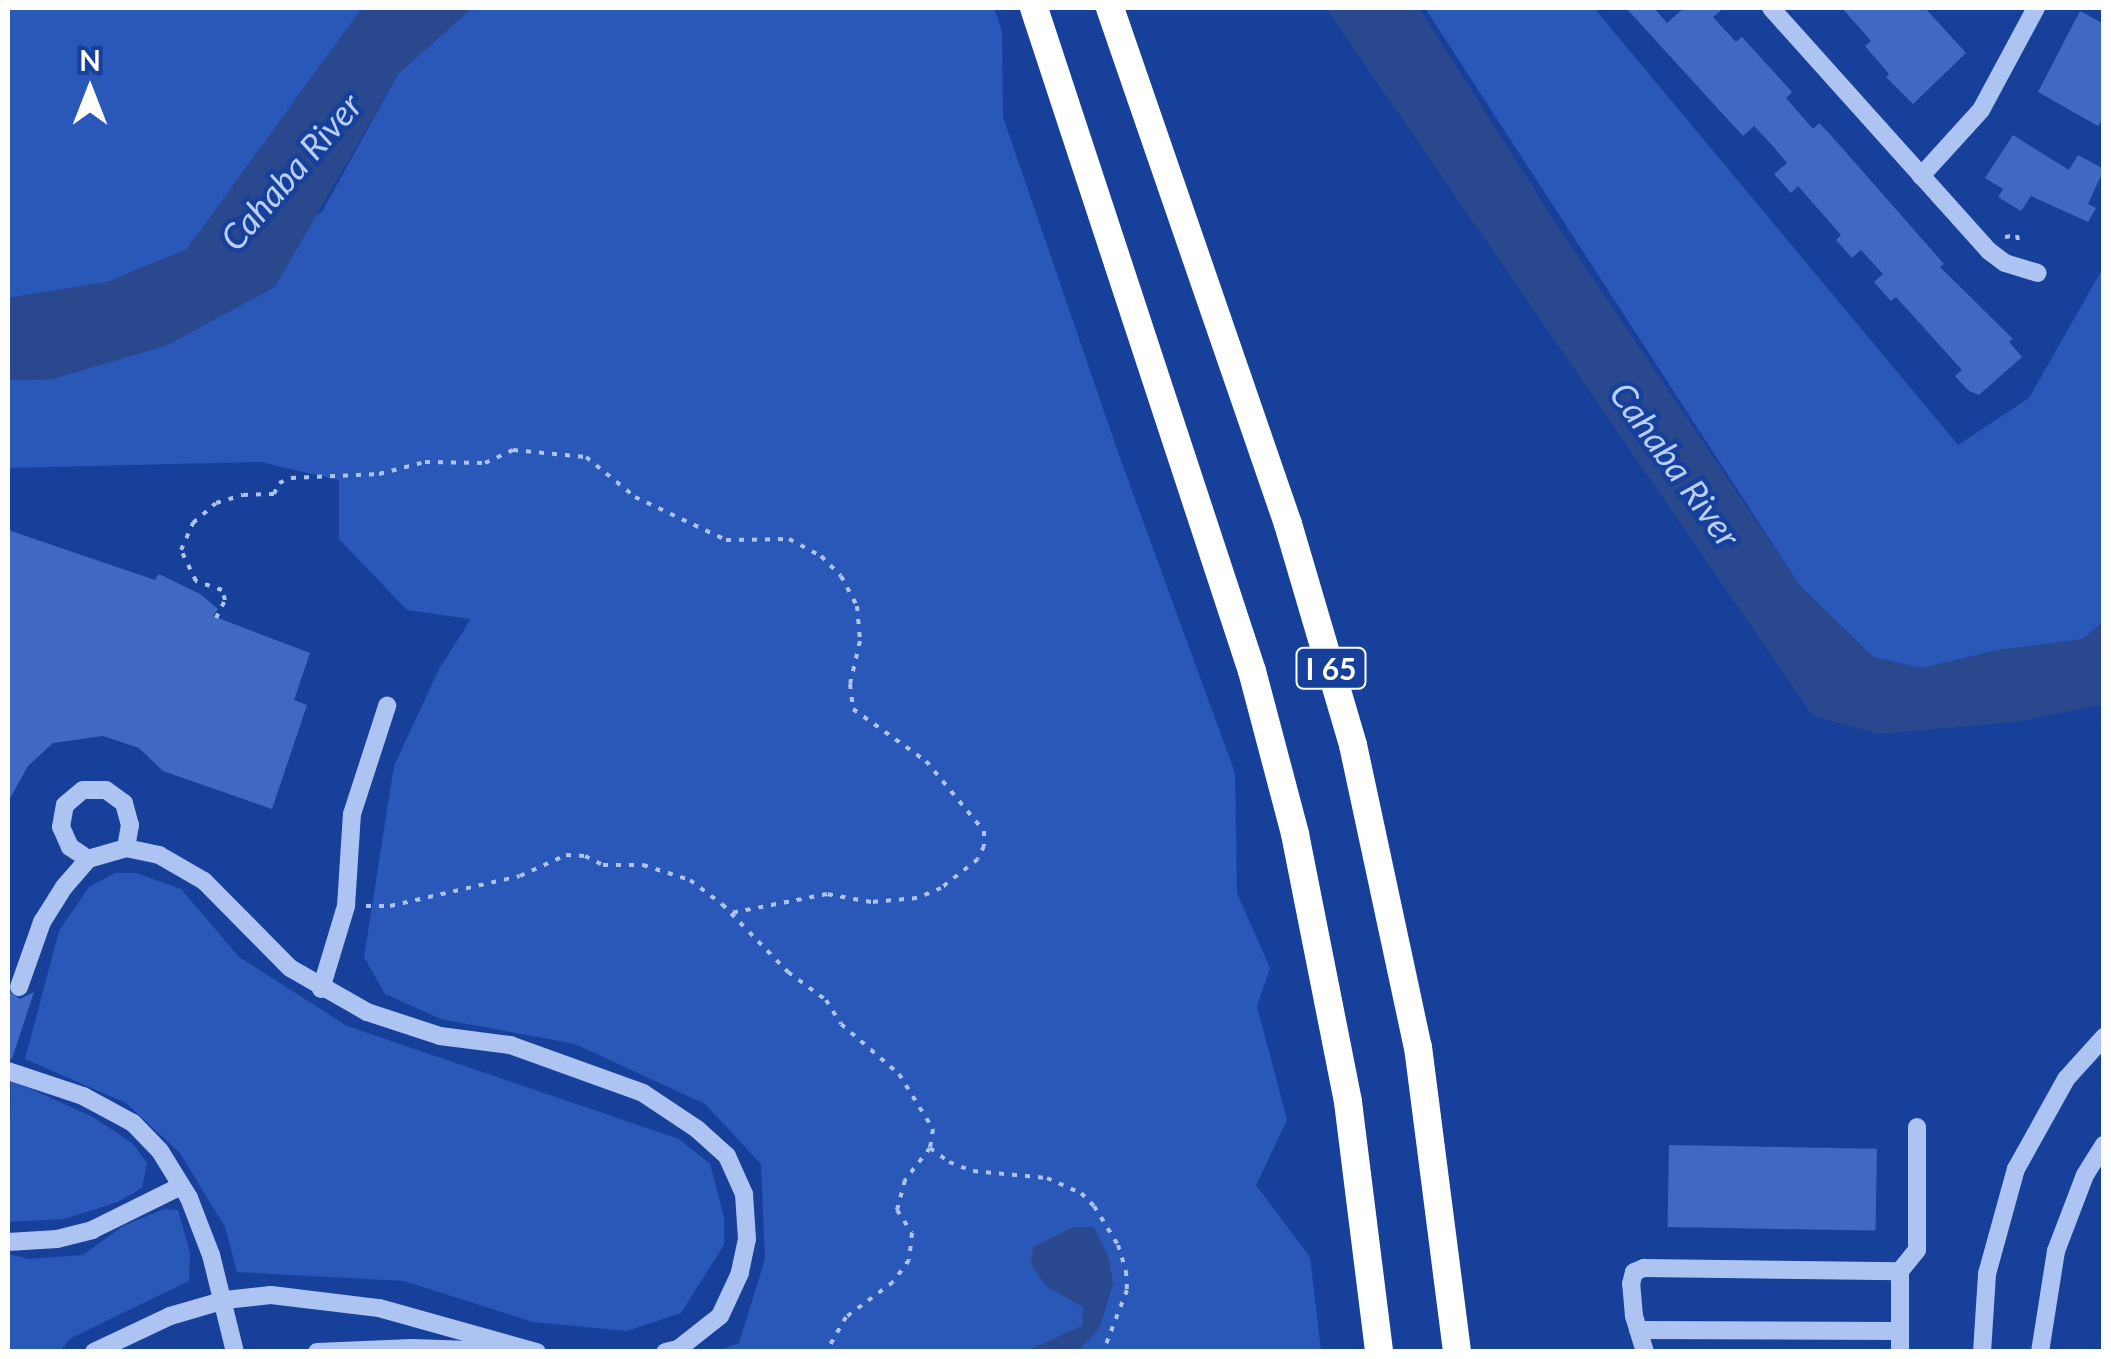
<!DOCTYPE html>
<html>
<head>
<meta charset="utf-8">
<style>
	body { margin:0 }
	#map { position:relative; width:2111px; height:1359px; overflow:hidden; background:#17409b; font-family:Lato,sans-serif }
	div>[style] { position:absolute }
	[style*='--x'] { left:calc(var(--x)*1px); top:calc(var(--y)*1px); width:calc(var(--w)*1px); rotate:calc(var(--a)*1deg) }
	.green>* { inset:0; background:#2a58b9 }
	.water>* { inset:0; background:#2a488d }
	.building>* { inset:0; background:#3f69c2; transform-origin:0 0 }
	.path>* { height:4px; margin-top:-2px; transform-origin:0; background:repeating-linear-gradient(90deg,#adc3f2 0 5px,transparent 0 13px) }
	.minor>* { height:18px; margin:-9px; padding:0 9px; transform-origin:9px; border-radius:9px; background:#adc3f2 }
	.highway>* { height:28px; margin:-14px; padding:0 14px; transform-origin:14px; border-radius:14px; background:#fff }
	span { translate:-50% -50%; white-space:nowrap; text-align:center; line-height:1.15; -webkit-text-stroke:9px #17409b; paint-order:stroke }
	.shield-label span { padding:2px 8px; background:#17409b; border:2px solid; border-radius:8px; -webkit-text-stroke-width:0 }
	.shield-label { font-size:30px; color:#fff; font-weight:700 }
	.water-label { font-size:35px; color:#b9cef9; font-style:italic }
	.frame { position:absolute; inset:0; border:10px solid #fff; pointer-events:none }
	.north { position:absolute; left:40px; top:40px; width:100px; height:100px; -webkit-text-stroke:8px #17409b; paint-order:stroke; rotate:0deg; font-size:28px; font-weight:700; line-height:40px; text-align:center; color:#fff }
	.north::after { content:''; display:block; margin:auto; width:35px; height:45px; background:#fff; clip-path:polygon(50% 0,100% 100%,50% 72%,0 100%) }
</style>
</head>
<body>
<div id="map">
	<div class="green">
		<div style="clip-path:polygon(8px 8px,362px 8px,187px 249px,108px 282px,8px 298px)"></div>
		<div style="clip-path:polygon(472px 8px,994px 8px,1002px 31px,1003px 117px,1119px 455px,1235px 773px,1237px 893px,1270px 968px,1257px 1006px,1287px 1120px,1256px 1185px,1310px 1257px,1321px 1351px,718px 1351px,739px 1343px,765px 1259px,761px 1164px,705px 1104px,575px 1044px,441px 1019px,385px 994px,364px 957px,394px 766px,439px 669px,471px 619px,407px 610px,339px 539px,339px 480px,260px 462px,8px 468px,8px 380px,53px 379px,322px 212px,398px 74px)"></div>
		<div style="clip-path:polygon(1425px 8px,1594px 8px,1958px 445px,2029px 398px,2103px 268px,2103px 622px,2083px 639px,1999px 650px,1922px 668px,1873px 657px,1800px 586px)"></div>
		<div style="clip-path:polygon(115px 873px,136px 873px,181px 889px,239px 957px,347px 1026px,679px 1139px,710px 1164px,724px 1217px,724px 1245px,681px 1313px,627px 1331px,533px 1322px,404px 1281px,237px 1272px,225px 1227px,180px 1153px,126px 1103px,25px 1059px,59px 931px,89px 887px)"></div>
		<div style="clip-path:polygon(11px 1080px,93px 1117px,132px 1143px,147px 1163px,142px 1188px,118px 1202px,64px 1219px,8px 1222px)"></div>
		<div style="clip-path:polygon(164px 1209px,178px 1210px,190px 1253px,189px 1281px,71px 1338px,60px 1351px,8px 1351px,8px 1254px,29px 1259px,83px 1255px,123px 1226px)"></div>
	</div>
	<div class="water">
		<div style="clip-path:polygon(362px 8px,472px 8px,398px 74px,275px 287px,168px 345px,53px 379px,8px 380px,8px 298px,108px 282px,187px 249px)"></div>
		<div style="clip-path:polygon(1326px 8px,1419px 8px,1553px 219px,1800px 586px,1873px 657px,1922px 668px,1999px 650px,2083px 639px,2103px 622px,2103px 704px,2016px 722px,1879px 734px,1813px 716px)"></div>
		<div style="clip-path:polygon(1073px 1227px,1094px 1227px,1109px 1259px,1113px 1284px,1099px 1329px,1078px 1351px,1026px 1351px,1082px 1326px,1083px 1307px,1046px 1286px,1031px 1264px,1033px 1247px)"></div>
	</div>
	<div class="building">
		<div style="clip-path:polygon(1626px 8px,1654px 8px,1667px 23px,1684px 8px,1724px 8px,1713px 17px,1736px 42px,1742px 37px,1792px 92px,1786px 98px,1813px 129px,1819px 123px,1828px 132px,1944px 264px,1940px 267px,2013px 339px,2009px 342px,2022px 357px,1979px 395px,1969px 391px,1955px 376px,1962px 370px,1896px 297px,1891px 301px,1874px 282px,1883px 274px,1861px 250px,1852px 258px,1836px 240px,1841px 235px,1798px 186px,1791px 193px,1774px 174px,1787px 163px,1773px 146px,1754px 126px,1743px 136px)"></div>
		<div style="clip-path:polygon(1842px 8px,1925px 8px,1966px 53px,1913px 104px,1886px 77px,1889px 74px,1865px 46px,1871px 41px)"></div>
		<div style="clip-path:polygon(2080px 11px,2104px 24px,2104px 117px,2098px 126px,2038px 92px)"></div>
		<div style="clip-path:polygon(2013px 135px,2069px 170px,2078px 155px,2104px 169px,2088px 204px,2096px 208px,2088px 222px,2031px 196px,2021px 211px,1998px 197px,2003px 189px,1985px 178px)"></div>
		<div style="clip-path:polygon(8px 530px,155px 580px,159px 574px,200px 594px,218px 609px,213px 616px,310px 653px,294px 700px,307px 705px,272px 809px,163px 771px,139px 748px,103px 736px,53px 743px,28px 766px,8px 802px)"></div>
		<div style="clip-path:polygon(8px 991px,20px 999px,34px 992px,12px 1059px,8px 1059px)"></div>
		<div style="left:1669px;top:1145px;width:208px;height:82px;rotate:1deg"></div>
	</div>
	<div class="path">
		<div style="--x:2005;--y:237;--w:12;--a:-9"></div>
		<div style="--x:2017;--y:235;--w:11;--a:80"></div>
		<div style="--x:216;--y:618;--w:20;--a:-63"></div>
		<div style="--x:225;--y:600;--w:10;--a:-107"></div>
		<div style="--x:222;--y:590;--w:28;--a:-161"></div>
		<div style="--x:196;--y:581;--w:34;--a:-116"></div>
		<div style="--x:181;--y:550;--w:30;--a:-66"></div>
		<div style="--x:193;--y:523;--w:30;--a:-41"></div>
		<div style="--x:216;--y:503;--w:28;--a:-17"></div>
		<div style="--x:243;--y:495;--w:31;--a:-2"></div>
		<div style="--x:274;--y:494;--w:12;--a:-66"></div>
		<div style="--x:279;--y:483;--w:13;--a:-23"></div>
		<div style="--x:291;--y:478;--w:88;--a:-2.6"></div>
		<div style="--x:379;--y:474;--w:48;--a:-14.6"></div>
		<div style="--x:425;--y:462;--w:60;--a:1"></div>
		<div style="--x:485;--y:463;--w:31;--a:-25"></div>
		<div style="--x:513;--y:450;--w:73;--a:5.5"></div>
		<div style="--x:586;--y:457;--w:63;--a:39.2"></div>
		<div style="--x:635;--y:497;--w:101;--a:25.3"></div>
		<div style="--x:726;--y:540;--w:63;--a:-0.9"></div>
		<div style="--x:789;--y:539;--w:36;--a:28"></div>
		<div style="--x:821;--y:556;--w:28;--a:45"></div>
		<div style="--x:841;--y:576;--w:34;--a:62"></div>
		<div style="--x:857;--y:606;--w:35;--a:85"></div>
		<div style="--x:860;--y:641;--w:44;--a:103.1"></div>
		<div style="--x:850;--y:684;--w:25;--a:83"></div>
		<div style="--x:853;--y:709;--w:90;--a:35.5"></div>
		<div style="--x:926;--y:761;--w:91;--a:50.4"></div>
		<div style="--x:984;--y:831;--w:15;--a:90"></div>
		<div style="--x:984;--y:846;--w:14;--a:115"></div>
		<div style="--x:978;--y:859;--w:47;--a:141.9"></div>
		<div style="--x:941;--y:888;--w:26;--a:157"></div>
		<div style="--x:917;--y:898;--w:46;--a:175"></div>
		<div style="--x:871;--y:902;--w:45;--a:-169.7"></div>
		<div style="--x:827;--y:894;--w:98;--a:168.8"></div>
		<div style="--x:366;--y:906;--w:24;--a:0"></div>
		<div style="--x:390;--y:906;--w:133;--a:-13"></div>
		<div style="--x:520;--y:876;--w:51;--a:-24.5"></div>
		<div style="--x:566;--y:855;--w:19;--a:3"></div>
		<div style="--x:585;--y:856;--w:20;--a:27"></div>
		<div style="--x:603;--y:865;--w:40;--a:0"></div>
		<div style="--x:643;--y:865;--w:49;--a:17.7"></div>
		<div style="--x:690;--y:880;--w:40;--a:37"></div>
		<div style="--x:722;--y:904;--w:95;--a:45.9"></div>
		<div style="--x:788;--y:972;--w:47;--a:36.4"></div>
		<div style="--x:826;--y:1000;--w:28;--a:58"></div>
		<div style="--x:841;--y:1024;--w:77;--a:40.8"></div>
		<div style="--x:899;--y:1074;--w:65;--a:58.3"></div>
		<div style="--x:933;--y:1129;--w:19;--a:99"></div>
		<div style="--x:930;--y:1148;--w:41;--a:128"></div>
		<div style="--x:905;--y:1180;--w:31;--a:105"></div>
		<div style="--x:897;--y:1210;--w:27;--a:57"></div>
		<div style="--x:912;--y:1233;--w:27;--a:96"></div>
		<div style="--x:909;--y:1260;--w:27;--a:126"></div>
		<div style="--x:893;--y:1282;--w:59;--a:143.3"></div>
		<div style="--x:846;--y:1317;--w:40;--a:119.7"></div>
		<div style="--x:930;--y:1148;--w:24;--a:36"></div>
		<div style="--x:949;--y:1162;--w:26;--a:21"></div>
		<div style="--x:973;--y:1171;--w:74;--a:5.4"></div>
		<div style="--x:1047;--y:1178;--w:37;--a:24"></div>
		<div style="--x:1081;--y:1193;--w:18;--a:45"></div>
		<div style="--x:1094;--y:1206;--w:46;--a:58.4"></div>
		<div style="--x:1118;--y:1245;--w:27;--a:73"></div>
		<div style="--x:1126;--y:1271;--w:19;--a:87"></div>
		<div style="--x:1127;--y:1290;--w:66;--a:111.2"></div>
	</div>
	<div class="minor">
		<div style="--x:1771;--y:8;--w:326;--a:48.1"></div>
		<div style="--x:1989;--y:251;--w:20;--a:37"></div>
		<div style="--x:2005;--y:263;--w:34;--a:17"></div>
		<div style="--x:1921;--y:176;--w:89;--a:-47.7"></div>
		<div style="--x:1981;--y:110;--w:116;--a:-61.7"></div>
		<div style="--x:88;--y:859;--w:22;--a:-146"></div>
		<div style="--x:70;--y:847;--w:22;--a:-114"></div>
		<div style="--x:61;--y:827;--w:22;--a:-80"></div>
		<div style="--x:65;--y:805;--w:23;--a:-40"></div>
		<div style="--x:83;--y:790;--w:23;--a:0"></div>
		<div style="--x:106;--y:790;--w:22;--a:36"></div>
		<div style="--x:124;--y:803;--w:23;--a:75"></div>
		<div style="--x:130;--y:825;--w:23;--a:100"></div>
		<div style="--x:19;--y:987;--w:69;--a:-70.5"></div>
		<div style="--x:42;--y:922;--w:41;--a:-57.8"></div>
		<div style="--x:64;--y:887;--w:37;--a:-49"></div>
		<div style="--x:88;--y:859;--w:40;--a:-16"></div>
		<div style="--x:126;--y:848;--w:34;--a:12"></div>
		<div style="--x:159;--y:855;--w:52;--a:30"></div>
		<div style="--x:204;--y:881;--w:122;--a:45.3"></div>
		<div style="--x:290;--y:968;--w:89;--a:29.7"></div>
		<div style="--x:367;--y:1012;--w:77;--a:18.2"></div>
		<div style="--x:440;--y:1036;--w:71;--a:7.3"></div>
		<div style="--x:510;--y:1045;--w:141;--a:19.8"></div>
		<div style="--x:643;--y:1093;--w:65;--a:33.7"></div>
		<div style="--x:697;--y:1129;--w:40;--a:42"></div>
		<div style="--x:727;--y:1156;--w:42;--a:65.9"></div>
		<div style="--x:744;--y:1194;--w:45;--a:86.2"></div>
		<div style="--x:747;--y:1239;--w:35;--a:102"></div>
		<div style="--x:740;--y:1273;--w:47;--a:114.9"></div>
		<div style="--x:720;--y:1316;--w:53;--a:141.8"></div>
		<div style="--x:678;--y:1349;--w:13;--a:167"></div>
		<div style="--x:321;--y:989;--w:87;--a:-73.2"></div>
		<div style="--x:346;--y:906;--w:92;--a:-86.3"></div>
		<div style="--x:352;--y:814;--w:114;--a:-72"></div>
		<div style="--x:8;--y:1071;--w:79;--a:18.4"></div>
		<div style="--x:83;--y:1096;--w:57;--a:28.4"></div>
		<div style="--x:133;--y:1123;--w:39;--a:46"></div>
		<div style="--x:160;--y:1151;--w:55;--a:58.3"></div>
		<div style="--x:189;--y:1198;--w:61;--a:68.9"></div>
		<div style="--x:211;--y:1255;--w:100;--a:76.1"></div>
		<div style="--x:8;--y:1242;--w:49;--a:-3.5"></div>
		<div style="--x:57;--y:1239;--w:36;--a:-14"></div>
		<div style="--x:92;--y:1230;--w:99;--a:-26.3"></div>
		<div style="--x:1638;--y:1330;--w:262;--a:0.2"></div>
		<div style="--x:94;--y:1352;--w:84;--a:-25.3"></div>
		<div style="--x:170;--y:1316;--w:57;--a:-16.2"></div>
		<div style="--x:225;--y:1300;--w:46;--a:-6.2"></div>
		<div style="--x:271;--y:1295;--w:109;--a:6.9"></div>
		<div style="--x:379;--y:1308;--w:164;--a:15.6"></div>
		<div style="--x:317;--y:1352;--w:95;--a:-2.4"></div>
		<div style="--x:412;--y:1348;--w:89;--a:1.9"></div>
		<div style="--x:1645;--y:1352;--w:38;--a:-107"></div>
		<div style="--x:1634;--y:1316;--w:32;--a:-95"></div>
		<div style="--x:1631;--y:1284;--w:12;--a:-76"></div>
		<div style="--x:1634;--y:1272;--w:11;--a:-22"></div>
		<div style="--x:1644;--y:1268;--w:256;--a:0.7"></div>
		<div style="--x:1900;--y:1352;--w:81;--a:-90"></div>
		<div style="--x:1900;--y:1271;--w:27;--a:-51"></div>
		<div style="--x:1917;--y:1250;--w:123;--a:-90"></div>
		<div style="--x:1982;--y:1352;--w:78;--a:-86.3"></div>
		<div style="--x:1987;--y:1274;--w:109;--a:-74.6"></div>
		<div style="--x:2016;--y:1169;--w:103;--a:-60.9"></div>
		<div style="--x:2066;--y:1079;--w:57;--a:-47.9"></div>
		<div style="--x:2040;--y:1352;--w:102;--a:-81"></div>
		<div style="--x:2056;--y:1251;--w:81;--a:-69.1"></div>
		<div style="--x:2085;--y:1175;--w:36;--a:-58"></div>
	</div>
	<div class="highway">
		<div style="--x:1034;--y:8;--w:698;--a:71.8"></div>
		<div style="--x:1252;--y:671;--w:169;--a:75.2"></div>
		<div style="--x:1295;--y:834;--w:273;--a:78.8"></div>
		<div style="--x:1348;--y:1102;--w:252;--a:82.9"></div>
		<div style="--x:1110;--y:8;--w:546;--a:70.97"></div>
		<div style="--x:1288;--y:524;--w:230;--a:73.6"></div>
		<div style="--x:1353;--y:745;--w:309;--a:77.9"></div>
		<div style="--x:1418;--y:1047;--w:307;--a:82.7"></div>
	</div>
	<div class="shield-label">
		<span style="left:1331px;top:668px">I 65</span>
	</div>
	<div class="water-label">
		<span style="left:290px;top:171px;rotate:-49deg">Cahaba River</span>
		<span style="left:1676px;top:464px;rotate:54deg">Cahaba River</span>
	</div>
	<div class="frame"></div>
	<div class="north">N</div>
</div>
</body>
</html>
